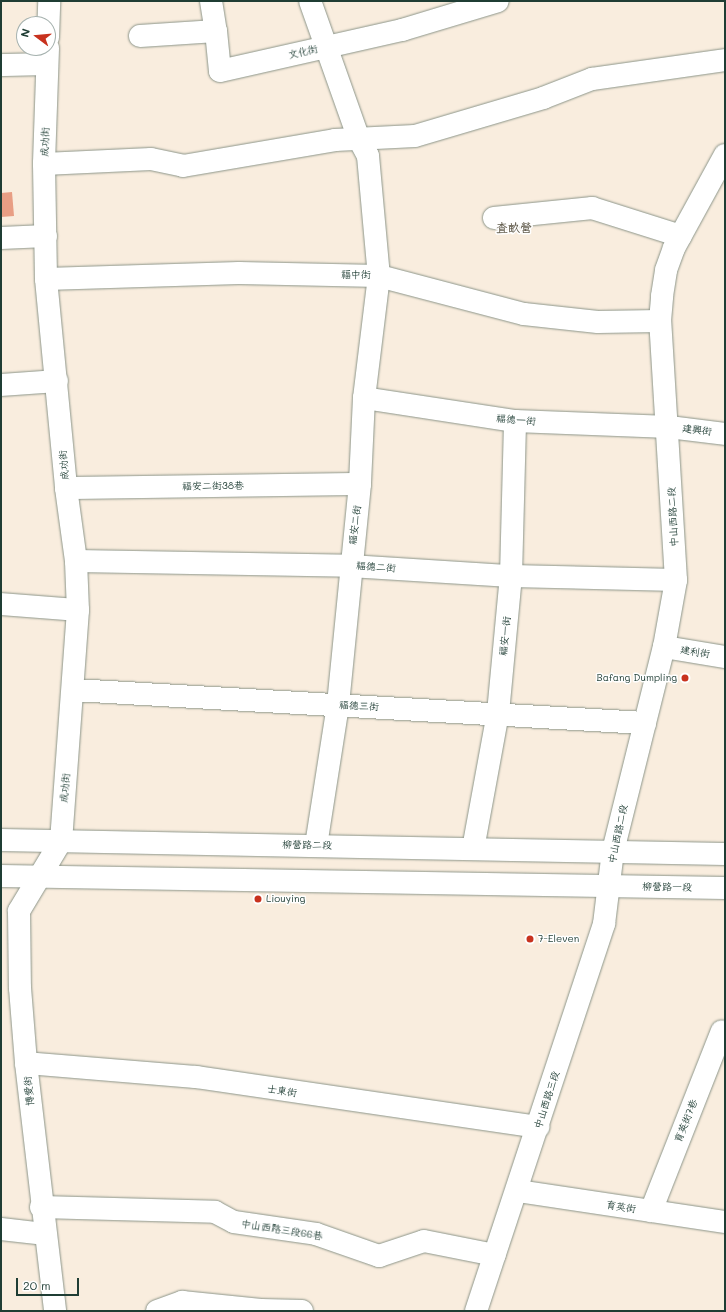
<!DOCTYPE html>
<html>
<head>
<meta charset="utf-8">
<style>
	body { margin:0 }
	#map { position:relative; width:726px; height:1312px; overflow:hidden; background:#f9edde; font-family:Mali,"LXGW WenKai TC",sans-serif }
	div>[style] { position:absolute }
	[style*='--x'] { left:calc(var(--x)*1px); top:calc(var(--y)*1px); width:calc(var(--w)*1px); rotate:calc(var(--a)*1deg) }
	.building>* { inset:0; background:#e89e84 }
	.roads { filter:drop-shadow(0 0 1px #8c9589) drop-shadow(0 0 1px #8c9589) }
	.minor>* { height:22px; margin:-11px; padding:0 11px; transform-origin:11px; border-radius:11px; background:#fff }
	.dots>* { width:11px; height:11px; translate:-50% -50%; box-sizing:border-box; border:2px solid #fff; border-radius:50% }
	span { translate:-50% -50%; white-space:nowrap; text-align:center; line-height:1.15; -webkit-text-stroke:3px #fff; paint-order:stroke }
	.street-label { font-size:10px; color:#1f3d34 }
	.poi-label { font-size:10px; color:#1f3d34 }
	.right { translate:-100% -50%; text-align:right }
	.left { translate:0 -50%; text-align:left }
	.quarter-label { font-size:12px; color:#655f50; font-weight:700 }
	.frame { position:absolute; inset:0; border:2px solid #1f3d34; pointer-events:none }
	.north { position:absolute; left:16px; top:16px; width:40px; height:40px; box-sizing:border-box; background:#fff; border:1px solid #a5b1ae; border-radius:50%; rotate:286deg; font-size:11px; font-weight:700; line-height:16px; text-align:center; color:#1f3d34 }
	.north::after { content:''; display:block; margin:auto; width:14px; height:18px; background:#c8321e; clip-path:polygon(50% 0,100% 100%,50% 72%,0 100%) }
	.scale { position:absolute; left:16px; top:1278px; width:63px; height:18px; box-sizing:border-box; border:2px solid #1f3d34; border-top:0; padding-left:5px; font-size:12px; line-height:14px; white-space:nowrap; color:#1f3d34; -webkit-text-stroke:3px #fff; paint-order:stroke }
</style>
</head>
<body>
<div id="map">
	<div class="building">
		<div style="clip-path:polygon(12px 192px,14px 216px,1px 217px,1px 193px)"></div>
	</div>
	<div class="roads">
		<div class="minor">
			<div style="--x:211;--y:1;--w:30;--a:81"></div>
			<div style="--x:310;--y:1;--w:146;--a:70.5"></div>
			<div style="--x:359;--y:139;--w:19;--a:62"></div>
			<div style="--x:368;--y:156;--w:121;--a:84.8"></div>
			<div style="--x:379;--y:276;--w:123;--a:97"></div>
			<div style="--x:364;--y:398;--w:86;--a:92.7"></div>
			<div style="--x:360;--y:484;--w:222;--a:95.7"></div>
			<div style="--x:338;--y:705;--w:142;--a:98.9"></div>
			<div style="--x:140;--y:36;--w:76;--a:-3.8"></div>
			<div style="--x:216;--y:31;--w:40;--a:84.3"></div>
			<div style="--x:220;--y:71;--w:187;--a:-12.7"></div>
			<div style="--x:402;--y:30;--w:100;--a:-16.8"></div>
			<div style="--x:48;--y:37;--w:36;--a:-88"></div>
			<div style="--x:48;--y:48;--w:116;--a:92"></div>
			<div style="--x:44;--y:164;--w:115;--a:89"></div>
			<div style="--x:46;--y:279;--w:210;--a:84.5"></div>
			<div style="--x:66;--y:488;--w:74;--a:82.2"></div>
			<div style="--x:76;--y:561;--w:49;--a:87.7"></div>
			<div style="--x:78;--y:610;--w:232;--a:94.2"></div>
			<div style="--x:61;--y:841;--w:82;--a:121"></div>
			<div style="--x:19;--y:911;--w:77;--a:89.3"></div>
			<div style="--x:20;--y:988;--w:75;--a:85.4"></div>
			<div style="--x:26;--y:1063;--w:250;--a:83.3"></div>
			<div style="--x:1;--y:65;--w:46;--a:-1.2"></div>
			<div style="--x:44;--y:164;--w:107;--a:-2.7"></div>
			<div style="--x:151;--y:159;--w:33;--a:12"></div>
			<div style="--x:183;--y:166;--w:154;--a:-9.7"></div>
			<div style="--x:335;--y:140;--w:80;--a:-2.9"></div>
			<div style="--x:415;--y:136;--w:134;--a:-16.5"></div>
			<div style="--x:543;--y:98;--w:53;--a:-21.2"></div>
			<div style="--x:592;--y:79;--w:134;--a:-8.1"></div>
			<div style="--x:494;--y:218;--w:99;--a:-5.8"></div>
			<div style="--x:592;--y:208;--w:93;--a:17.5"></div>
			<div style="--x:1;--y:238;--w:45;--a:-2.5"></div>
			<div style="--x:46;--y:279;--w:193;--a:-1.8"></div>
			<div style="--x:239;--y:273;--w:140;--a:1.2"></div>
			<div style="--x:379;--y:276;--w:150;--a:14.7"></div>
			<div style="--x:524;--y:314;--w:74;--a:6.2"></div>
			<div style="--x:598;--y:322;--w:62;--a:-0.9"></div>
			<div style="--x:1;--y:385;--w:56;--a:-4.1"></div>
			<div style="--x:364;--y:398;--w:153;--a:8.7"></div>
			<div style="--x:515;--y:421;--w:154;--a:2.2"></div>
			<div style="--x:669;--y:427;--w:56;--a:7.1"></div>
			<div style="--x:66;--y:488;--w:294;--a:-0.8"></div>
			<div style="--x:76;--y:561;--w:274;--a:1"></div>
			<div style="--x:350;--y:566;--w:161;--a:3.6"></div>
			<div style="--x:511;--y:576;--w:165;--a:1.4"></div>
			<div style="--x:1;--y:604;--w:77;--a:4.5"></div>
			<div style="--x:664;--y:647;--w:62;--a:9.3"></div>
			<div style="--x:74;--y:690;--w:572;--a:3.31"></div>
			<div style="--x:1;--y:840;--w:724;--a:1.11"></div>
			<div style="--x:473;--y:849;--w:138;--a:-79.6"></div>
			<div style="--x:498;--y:713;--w:138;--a:-84.6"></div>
			<div style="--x:511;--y:576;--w:155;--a:-88.5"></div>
			<div style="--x:1;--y:876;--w:724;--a:0.95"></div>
			<div style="--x:26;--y:1063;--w:171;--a:4.7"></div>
			<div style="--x:196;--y:1077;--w:346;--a:8.3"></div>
			<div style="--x:518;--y:1191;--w:209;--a:8.5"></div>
			<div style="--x:41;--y:1207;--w:174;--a:1.6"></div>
			<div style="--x:215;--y:1212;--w:21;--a:28"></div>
			<div style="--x:234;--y:1222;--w:83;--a:8.3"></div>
			<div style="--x:316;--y:1234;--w:67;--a:19.2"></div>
			<div style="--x:379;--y:1256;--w:47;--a:-18.4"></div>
			<div style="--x:424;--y:1241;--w:72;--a:11.2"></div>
			<div style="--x:651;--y:1211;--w:193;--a:-68.5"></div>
			<div style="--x:1;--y:1229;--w:43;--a:6.6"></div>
			<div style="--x:157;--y:1311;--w:27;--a:-20"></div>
			<div style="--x:182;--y:1302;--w:79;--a:5.8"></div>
			<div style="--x:261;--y:1310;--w:41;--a:1.4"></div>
			<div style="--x:476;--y:1311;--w:408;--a:-71.7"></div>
			<div style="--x:604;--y:924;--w:74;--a:-83"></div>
			<div style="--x:613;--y:851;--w:210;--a:-76"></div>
			<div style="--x:664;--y:647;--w:68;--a:-79.8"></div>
			<div style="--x:676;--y:580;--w:259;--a:-93.5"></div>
			<div style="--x:660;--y:321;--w:25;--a:-85"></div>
			<div style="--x:662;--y:296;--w:26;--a:-81"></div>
			<div style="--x:666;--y:270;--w:23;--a:-70"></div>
			<div style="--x:674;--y:248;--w:106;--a:-61.3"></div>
		</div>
	</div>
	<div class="dots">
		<div style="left:685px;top:678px;background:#c8321e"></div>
		<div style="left:258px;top:899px;background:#c8321e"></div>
		<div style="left:530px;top:939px;background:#c8321e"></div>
	</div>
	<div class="street-label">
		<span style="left:303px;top:52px;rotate:-13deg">文化街</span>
		<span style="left:45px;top:142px;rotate:-88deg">成功街</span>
		<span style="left:356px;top:275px">福中街</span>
		<span style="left:516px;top:420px;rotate:5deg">福德一街</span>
		<span style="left:697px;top:430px;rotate:7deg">建興街</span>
		<span style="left:64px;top:465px;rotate:-95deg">成功街</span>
		<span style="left:213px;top:486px;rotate:-1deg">福安二街38巷</span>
		<span style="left:673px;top:517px;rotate:-93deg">中山西路二段</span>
		<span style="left:355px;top:525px;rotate:-83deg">福安二街</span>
		<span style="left:376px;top:567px;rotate:4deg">福德二街</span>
		<span style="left:505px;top:636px;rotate:-84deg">福安一街</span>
		<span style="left:695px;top:652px;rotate:9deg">建利街</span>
		<span style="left:359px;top:706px;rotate:3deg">福德三街</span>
		<span style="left:65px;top:788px;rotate:-85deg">成功街</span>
		<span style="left:618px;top:834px;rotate:-78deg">中山西路二段</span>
		<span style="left:307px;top:845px;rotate:1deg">柳營路二段</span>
		<span style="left:667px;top:887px;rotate:1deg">柳營路一段</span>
		<span style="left:29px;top:1091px;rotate:-96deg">博愛街</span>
		<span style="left:282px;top:1091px;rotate:9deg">士東街</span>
		<span style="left:547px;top:1100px;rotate:-72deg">中山西路三段</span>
		<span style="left:686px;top:1121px;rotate:-68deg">育英街7巷</span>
		<span style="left:621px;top:1207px;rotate:9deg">育英街</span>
		<span style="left:282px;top:1230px;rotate:9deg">中山西路三段66巷</span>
	</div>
	<div class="poi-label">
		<span class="right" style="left:677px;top:678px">Bafang Dumpling</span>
		<span class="left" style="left:266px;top:899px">Liouying</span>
		<span class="left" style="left:538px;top:939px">7-Eleven</span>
	</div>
	<div class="quarter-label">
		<span style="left:514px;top:228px">查畝營</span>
	</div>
	<div class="frame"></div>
	<div class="north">N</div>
	<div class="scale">20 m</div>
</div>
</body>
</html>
